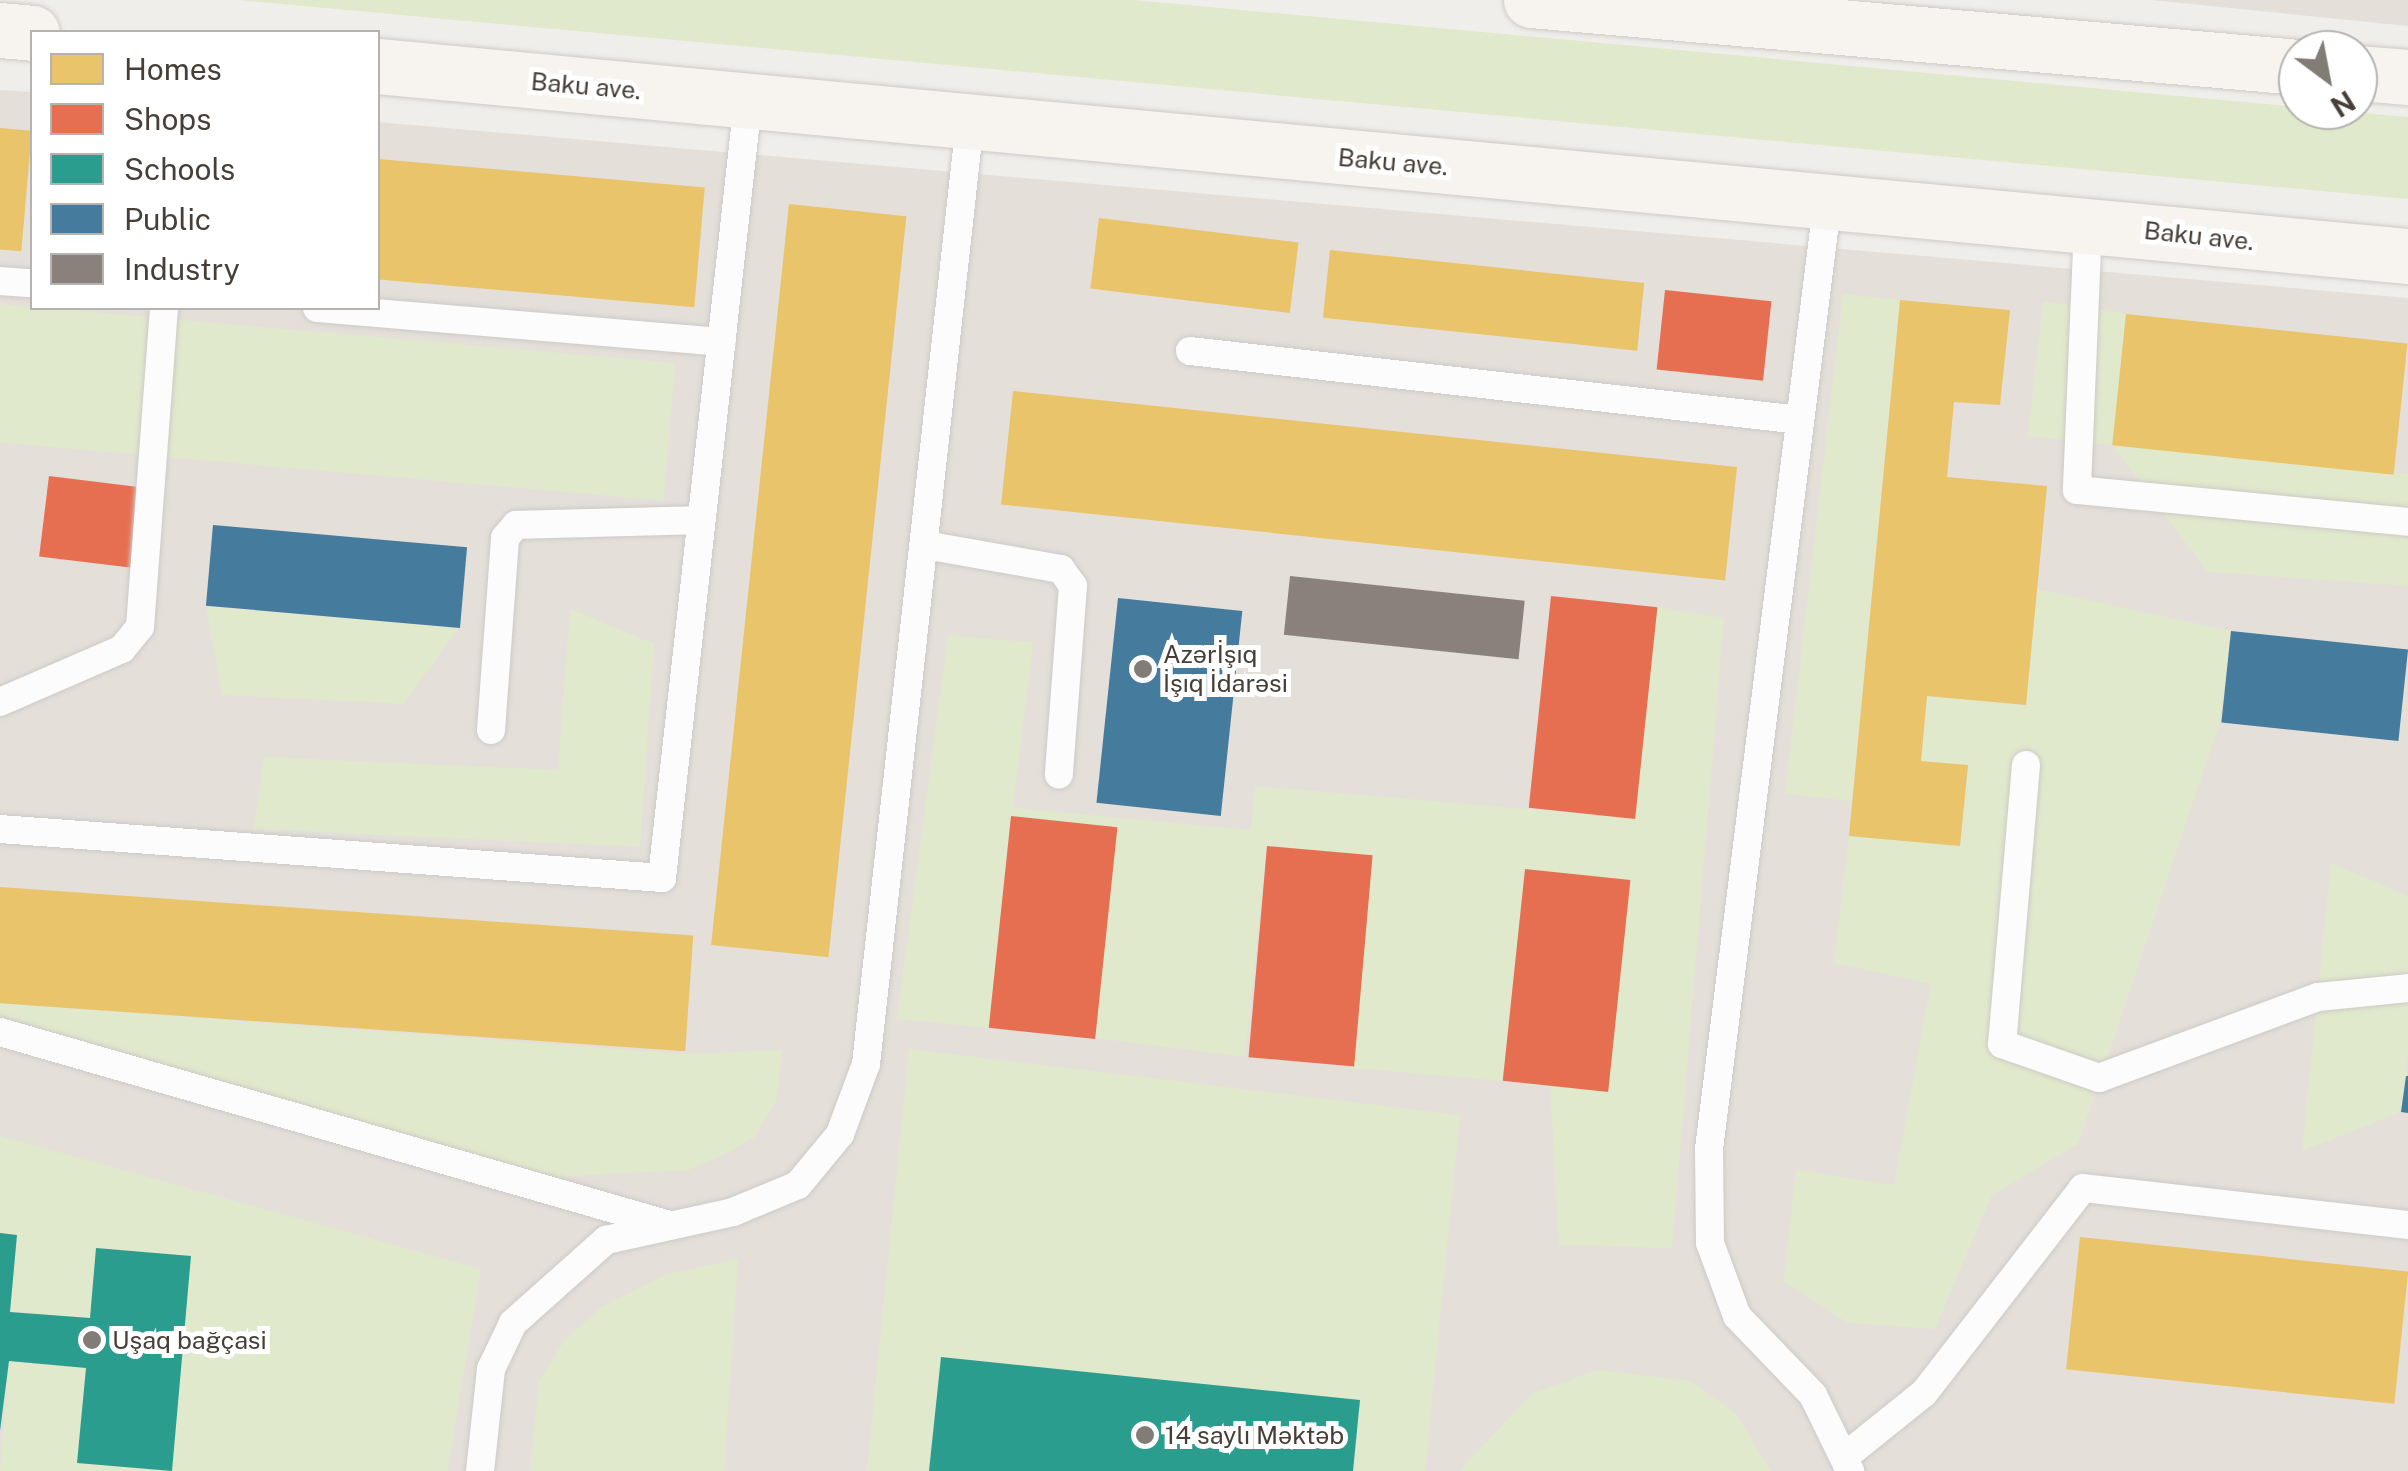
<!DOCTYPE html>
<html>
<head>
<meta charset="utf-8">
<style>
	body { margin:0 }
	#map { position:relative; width:2408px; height:1471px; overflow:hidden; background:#f0eeeb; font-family:"Public Sans",sans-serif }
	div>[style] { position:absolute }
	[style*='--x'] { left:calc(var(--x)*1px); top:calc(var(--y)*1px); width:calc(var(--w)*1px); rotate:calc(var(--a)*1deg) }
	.residential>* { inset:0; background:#e4dfd9 }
	.green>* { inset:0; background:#e1e9cc; transform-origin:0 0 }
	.homes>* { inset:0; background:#e9c46a; transform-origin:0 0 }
	.shops>* { inset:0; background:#e76f51; transform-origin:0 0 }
	.schools>* { inset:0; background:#2a9d8f }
	.public>* { inset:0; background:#457b9d; transform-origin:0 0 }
	.industry>* { inset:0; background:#8a817c; transform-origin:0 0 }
	.roads { filter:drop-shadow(0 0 2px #cdcac7) drop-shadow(0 0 2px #cdcac7) }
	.lane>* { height:28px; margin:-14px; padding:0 14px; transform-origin:14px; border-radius:14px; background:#fdfcfc }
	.secondary>* { height:55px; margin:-27.5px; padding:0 27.5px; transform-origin:27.5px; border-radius:27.5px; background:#f7f4ef }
	.dots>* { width:28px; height:28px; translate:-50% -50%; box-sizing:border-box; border:5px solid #fff; border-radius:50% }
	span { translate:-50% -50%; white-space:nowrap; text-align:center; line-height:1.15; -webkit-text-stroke:10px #fff; paint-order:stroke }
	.street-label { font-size:25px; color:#463e37 }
	.poi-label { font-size:25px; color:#463e37 }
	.left { translate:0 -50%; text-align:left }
	.legend { position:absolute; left:30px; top:30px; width:350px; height:280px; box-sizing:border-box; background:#fff; border:2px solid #b5b2af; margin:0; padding:12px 18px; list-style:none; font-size:30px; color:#463e37 }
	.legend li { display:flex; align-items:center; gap:20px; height:50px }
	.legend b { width:50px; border:2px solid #b5b2af }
	.north { position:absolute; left:2278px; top:30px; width:100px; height:100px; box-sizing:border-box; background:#fff; border:2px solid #b5b2af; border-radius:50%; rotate:148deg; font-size:28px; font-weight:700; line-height:40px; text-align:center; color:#463e37 }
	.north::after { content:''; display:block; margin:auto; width:35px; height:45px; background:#827c76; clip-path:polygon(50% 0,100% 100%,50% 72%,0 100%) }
</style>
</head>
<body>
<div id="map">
	<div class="residential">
		<div style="clip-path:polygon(2151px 0,2408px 0,2408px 26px)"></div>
		<div style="clip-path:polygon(0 90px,32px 92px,32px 308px,378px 308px,378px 122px,2408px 298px,2408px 1471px,0 1471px)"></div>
	</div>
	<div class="green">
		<div style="clip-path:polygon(238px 0,1134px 0,2408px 117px,2408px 199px)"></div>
		<div style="clip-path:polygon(1843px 294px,1900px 300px,1852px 801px,1785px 794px)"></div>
		<div style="clip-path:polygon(2043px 301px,2126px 314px,2113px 445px,2408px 474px,2408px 586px,2208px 572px,2112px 445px,2028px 436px)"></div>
		<div style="left:0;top:304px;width:678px;height:138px;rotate:5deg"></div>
		<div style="clip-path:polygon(2037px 589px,2231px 631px,2220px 722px,2078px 1144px,1992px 1195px,1935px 1329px,1848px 1323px,1784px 1281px,1796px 1170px,1894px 1185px,1931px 984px,1834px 963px,1849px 836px,1960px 846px,1968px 766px,1921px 761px,1927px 696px,2026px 705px)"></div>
		<div style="clip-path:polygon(206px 606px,459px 628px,403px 704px,222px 695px)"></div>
		<div style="clip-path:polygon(1657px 607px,1724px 618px,1672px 1248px,1559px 1245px,1550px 1086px,1608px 1090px,1630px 880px,1525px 870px,1503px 1081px,1351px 1068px,1372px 856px,1267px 846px,1245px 1057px,1095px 1038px,1117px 827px,1012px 816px,989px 1028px,897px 1019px,948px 636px,1033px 642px,1013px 808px,1251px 830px,1255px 786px,1634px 818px)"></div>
		<div style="clip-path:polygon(570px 609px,654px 644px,640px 847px,254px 829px,264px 757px,558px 770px)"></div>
		<div style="clip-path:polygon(2331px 863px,2408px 896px,2408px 1054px,2401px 1112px,2302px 1151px)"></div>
		<div style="clip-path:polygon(0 1003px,684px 1054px,782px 1050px,777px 1099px,754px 1138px,719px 1157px,688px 1170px,492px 1180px,0 1015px)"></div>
		<div style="clip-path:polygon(909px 1049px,1460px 1115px,1425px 1471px,1353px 1471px,1360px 1400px,942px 1358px,929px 1471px,867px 1471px)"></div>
		<div style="clip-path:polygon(0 1136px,481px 1269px,447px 1471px,0 1471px,9px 1361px,86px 1368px,191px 1256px,97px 1248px,90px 1318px,10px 1312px,17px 1235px,0 1233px)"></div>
		<div style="clip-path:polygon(738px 1259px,724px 1471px,530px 1471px,539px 1380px,565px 1340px,602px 1307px,667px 1274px)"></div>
		<div style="clip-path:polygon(1598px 1370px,1690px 1381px,1735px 1413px,1771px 1471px,1460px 1471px,1531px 1394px)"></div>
	</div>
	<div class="homes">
		<div style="left:0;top:128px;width:32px;height:121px;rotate:5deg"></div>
		<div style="left:378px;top:159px;width:328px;height:120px;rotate:5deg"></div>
		<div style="left:789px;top:204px;width:118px;height:745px;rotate:6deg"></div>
		<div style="left:1099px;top:218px;width:201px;height:71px;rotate:7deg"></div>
		<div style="left:1330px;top:250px;width:316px;height:68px;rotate:6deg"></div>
		<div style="clip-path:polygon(1900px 300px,2010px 310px,2000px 405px,1954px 402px,1947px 477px,2047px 486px,2026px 705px,1927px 696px,1921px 761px,1968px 765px,1960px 846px,1849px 836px)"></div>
		<div style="left:2126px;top:314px;width:283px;height:132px;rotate:6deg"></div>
		<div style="left:1013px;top:391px;width:728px;height:114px;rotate:6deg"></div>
		<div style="left:0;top:887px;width:695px;height:116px;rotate:4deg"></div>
		<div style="left:2080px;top:1237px;width:330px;height:133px;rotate:6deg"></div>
	</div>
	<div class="shops">
		<div style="left:1665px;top:290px;width:107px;height:80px;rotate:6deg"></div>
		<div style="left:49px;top:476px;width:106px;height:81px;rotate:7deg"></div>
		<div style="left:1551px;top:596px;width:107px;height:213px;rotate:6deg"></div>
		<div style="left:1011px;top:816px;width:107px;height:213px;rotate:6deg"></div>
		<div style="left:1267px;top:846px;width:106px;height:212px;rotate:5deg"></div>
		<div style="left:1525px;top:869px;width:106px;height:213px;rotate:6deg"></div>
	</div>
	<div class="schools">
		<div style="clip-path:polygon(0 1233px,17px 1235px,10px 1312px,90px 1318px,96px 1248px,191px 1256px,172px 1471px,77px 1463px,86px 1368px,9px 1361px,0 1431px)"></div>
		<div style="clip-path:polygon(941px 1357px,1360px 1400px,1353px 1471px,929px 1471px)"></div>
	</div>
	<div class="public">
		<div style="left:213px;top:525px;width:255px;height:81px;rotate:5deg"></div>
		<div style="left:1118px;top:598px;width:125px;height:206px;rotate:6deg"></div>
		<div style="left:2231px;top:631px;width:178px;height:92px;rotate:6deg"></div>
		<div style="clip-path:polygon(2406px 1076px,2408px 1076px,2408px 1113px,2401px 1112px)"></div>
	</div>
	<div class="industry">
		<div style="left:1290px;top:576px;width:236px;height:59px;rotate:6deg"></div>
	</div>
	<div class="roads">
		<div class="lane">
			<div style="--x:1827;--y:206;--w:950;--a:97.13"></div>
			<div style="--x:1709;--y:1149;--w:94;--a:89.4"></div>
			<div style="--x:1710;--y:1243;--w:78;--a:69.7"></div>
			<div style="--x:1737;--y:1316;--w:110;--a:46.1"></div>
			<div style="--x:1813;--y:1395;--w:85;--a:64"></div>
			<div style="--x:2088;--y:225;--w:265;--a:92.4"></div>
			<div style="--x:2077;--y:490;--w:333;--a:5.5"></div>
			<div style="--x:0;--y:281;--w:32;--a:4"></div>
			<div style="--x:317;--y:308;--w:406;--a:4.8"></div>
			<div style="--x:1190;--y:351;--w:614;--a:6.45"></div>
			<div style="--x:925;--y:545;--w:138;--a:10"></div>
			<div style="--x:1061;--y:569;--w:21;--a:55"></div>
			<div style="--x:1073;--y:586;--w:189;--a:94.3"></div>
			<div style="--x:0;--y:702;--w:133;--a:-23.5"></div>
			<div style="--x:122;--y:649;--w:28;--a:-51"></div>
			<div style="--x:140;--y:627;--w:320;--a:-85.7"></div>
			<div style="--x:491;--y:730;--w:193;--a:-85.8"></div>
			<div style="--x:505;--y:538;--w:17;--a:-50"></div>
			<div style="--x:516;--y:525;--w:185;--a:-1.5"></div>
			<div style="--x:2026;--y:765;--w:280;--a:94.9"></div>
			<div style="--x:2002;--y:1044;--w:103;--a:19.3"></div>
			<div style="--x:2099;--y:1078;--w:233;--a:-20.3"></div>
			<div style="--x:2318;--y:997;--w:90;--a:-5.7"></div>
			<div style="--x:0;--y:829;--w:664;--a:4.23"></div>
			<div style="--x:662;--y:878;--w:782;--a:-83.68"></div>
			<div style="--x:0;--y:1032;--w:693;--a:16.08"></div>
			<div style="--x:1848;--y:1454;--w:97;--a:-38.8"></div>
			<div style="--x:1924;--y:1393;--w:259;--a:-52.2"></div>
			<div style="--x:2083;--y:1188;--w:327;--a:6.5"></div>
			<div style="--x:480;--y:1471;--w:103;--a:-83.8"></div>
			<div style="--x:491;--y:1369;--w:51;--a:-64.4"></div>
			<div style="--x:513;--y:1323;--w:125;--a:-41.7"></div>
			<div style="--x:606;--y:1240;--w:130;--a:-12.4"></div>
			<div style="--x:733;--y:1212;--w:70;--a:-22.6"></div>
			<div style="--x:798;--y:1185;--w:66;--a:-50.5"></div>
			<div style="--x:840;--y:1134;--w:75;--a:-69.6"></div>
			<div style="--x:866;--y:1064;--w:948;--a:-83.7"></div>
		</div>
		<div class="secondary">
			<div style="--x:1531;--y:0;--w:770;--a:4.99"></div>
			<div style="--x:0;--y:30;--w:32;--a:5"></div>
			<div style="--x:378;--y:66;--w:2039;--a:5.35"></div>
			<div style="--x:2358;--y:73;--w:50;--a:4.6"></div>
		</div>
	</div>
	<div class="dots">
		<div style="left:1143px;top:669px;background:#827c76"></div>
		<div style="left:92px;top:1340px;background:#827c76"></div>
		<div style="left:1145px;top:1435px;background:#827c76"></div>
	</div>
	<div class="street-label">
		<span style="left:586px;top:86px;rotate:5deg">Baku ave.</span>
		<span style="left:1393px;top:162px;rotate:5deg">Baku ave.</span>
		<span style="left:2199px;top:236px;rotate:6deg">Baku ave.</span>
	</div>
	<div class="poi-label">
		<span class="left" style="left:1163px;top:669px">Azərİşıq<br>İşıq İdarəsi</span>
		<span class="left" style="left:112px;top:1340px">Uşaq bağçasi</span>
		<span class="left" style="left:1165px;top:1435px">14 saylı Məktəb</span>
	</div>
	<ul class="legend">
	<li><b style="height:28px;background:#e9c46a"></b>Homes</li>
	<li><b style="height:28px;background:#e76f51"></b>Shops</li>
	<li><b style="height:28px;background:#2a9d8f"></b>Schools</li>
	<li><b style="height:28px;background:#457b9d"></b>Public</li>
	<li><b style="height:28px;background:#8a817c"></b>Industry</li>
	</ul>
	<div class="north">N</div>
</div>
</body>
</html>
